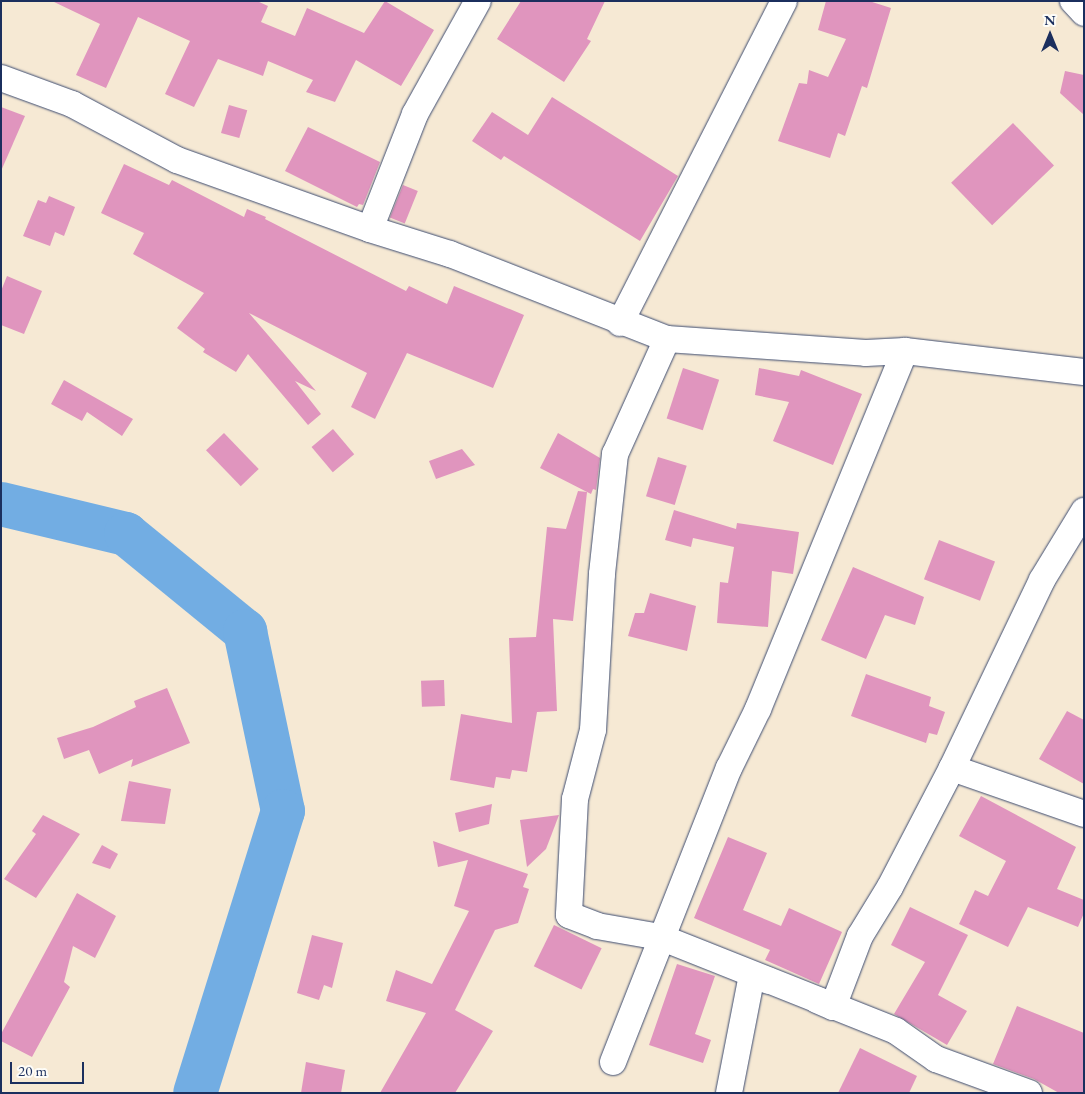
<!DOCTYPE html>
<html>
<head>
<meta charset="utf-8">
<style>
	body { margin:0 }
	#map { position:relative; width:1085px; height:1094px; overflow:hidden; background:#f6e9d4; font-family:"EB Garamond",serif }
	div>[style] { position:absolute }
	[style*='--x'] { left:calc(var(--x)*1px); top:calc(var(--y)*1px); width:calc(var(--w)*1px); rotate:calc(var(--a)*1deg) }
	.river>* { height:44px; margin:-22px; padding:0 22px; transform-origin:22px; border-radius:22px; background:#72ade3 }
	.building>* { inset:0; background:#e095be; transform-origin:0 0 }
	.roads { filter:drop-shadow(0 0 1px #3c4b70) drop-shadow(0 0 1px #3c4b70) }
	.minor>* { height:26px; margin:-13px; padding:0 13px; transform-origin:13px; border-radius:13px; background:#fff }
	span { translate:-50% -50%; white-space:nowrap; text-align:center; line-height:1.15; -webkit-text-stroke:4px #fdfcf7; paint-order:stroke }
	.frame { position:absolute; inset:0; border:2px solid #1b2f5e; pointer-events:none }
	.north { position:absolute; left:1025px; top:10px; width:50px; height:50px; -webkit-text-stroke:4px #fdfcf7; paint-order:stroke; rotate:0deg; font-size:14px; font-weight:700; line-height:20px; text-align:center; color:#1b2f5e }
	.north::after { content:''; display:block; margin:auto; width:18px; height:22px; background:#1b2f5e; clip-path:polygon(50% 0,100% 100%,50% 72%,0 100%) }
	.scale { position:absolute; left:10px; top:1062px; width:74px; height:22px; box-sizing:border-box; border:2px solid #1b2f5e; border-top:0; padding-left:6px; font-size:15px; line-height:18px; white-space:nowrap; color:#1b2f5e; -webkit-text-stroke:4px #fdfcf7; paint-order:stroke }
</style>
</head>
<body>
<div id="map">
	<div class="river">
		<div style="--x:1;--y:504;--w:129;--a:13.5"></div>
		<div style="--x:126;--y:534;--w:154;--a:39.2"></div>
		<div style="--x:245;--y:631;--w:184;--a:78.1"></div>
		<div style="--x:283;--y:811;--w:295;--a:107.3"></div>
	</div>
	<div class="building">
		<div style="clip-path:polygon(52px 1px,257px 1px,268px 6px,261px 22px,295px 36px,307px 8px,364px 33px,385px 1px,434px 30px,401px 86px,356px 60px,335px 102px,306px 92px,313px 80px,268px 61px,263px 76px,218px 59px,194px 107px,165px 94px,190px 41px,138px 17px,106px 88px,76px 75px,100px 24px)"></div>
		<div style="clip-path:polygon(521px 1px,605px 1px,587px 39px,591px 41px,564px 82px,497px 39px)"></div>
		<div style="clip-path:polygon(826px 1px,869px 1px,891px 8px,867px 88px,862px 86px,845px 136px,838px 133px,830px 158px,778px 141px,799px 83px,807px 84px,809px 70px,828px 77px,846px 39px,818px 30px)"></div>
		<div style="clip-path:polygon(1065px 71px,1084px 75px,1084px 115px,1060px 93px)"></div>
		<div style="clip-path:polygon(552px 97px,678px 176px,640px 241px,504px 156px,501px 160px,472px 141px,492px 112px,528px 135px)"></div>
		<div style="left:229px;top:105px;width:19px;height:29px;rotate:16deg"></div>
		<div style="clip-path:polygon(1px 107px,25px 116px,1px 171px)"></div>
		<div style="left:1013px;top:123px;width:59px;height:86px;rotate:46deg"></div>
		<div style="clip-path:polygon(308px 127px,380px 162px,363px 205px,359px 204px,357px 207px,285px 171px)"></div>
		<div style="clip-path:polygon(124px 164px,169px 185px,172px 180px,244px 217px,247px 209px,266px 217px,265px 219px,406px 291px,409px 286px,447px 304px,454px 286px,524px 315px,493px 388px,407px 353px,375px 419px,351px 407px,367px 373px,249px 313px,316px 391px,295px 381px,321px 414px,308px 425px,248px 354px,236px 372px,203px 352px,205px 349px,177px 328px,204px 293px,133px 254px,144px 233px,101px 213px)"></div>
		<div style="left:403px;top:185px;width:16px;height:35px;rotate:22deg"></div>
		<div style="clip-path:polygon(49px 196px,75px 207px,64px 236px,55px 232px,50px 246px,23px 236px,38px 200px,46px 203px)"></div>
		<div style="clip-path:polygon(7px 276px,42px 291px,24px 334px,1px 325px,1px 291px)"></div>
		<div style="left:683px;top:368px;width:38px;height:53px;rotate:18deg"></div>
		<div style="clip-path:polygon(759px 368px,799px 376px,801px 370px,862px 394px,833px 465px,773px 441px,789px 402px,755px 395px)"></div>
		<div style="clip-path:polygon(64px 380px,133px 419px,122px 436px,87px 412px,82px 421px,51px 404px)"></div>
		<div style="left:333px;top:429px;width:33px;height:28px;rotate:50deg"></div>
		<div style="left:224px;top:433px;width:50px;height:25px;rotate:46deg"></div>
		<div style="clip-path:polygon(558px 433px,600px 458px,596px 490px,593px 489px,591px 494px,540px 468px)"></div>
		<div style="clip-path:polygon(462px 449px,475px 465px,436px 479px,429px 461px)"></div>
		<div style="left:658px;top:457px;width:30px;height:41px;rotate:17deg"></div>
		<div style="clip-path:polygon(578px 491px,587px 492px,573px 621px,553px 619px,557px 711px,537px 712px,527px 772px,512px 770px,510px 779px,496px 777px,494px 788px,450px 780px,461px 714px,512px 723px,509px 638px,536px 637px,547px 527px,566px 529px)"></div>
		<div style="clip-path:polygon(674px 510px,736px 529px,737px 523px,799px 532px,793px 574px,772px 571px,768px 627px,717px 623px,720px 582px,728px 583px,734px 547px,693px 538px,691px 547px,665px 540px)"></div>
		<div style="left:939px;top:540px;width:60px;height:42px;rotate:21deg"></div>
		<div style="clip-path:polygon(853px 567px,924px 597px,915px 625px,885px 615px,866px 659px,821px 640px)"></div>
		<div style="clip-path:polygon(650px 593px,696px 606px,687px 651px,628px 636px,635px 613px,644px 613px)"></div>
		<div style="clip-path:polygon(866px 674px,931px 697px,929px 706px,945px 712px,937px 735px,929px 733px,926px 743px,851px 716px)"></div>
		<div style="left:444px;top:680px;width:26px;height:23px;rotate:88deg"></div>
		<div style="clip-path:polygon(167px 688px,190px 743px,131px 767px,133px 759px,99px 774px,89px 750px,64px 759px,57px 738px,93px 727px,136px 707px,134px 701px)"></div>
		<div style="clip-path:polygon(1067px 711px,1084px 720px,1084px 784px,1039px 759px)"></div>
		<div style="clip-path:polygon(129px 781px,171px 789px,165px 824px,121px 821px)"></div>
		<div style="clip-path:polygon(981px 796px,1076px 847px,1057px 889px,1084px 900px,1084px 913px,1078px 927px,1028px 907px,1008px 947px,959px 924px,975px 890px,988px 896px,1006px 861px,959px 836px)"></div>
		<div style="clip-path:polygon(492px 804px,489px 824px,459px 832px,455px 813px)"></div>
		<div style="clip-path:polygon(43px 815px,80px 834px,36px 898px,4px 879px,36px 834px,32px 831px)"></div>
		<div style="clip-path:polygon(559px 815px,546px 849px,527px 867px,520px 820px)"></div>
		<div style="clip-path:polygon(728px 837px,767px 853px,743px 910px,781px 926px,789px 908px,842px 932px,819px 984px,765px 960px,770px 950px,694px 918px)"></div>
		<div style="clip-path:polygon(433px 841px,528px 874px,523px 887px,529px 889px,518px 923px,495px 930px,455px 1010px,493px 1031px,455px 1093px,380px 1093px,426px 1013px,386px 1001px,396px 970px,432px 984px,469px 911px,454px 906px,468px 860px,438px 867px)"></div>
		<div style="clip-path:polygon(102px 845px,118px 854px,110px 869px,92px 863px)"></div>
		<div style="clip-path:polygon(77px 893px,116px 916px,95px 958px,73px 946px,64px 982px,70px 987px,32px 1057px,1px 1041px,1px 1034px)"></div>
		<div style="clip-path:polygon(910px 907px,968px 935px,938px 995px,967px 1011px,947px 1045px,894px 1014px,925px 962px,891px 945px)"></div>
		<div style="left:554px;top:925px;width:53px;height:46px;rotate:26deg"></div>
		<div style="clip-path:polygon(312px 935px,343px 943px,332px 988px,324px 985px,319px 1000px,297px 993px)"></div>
		<div style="clip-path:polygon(677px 964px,715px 976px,695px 1034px,711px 1040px,703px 1063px,649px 1045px)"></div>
		<div style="clip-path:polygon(1017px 1006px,1084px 1033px,1084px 1093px,1059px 1093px,1034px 1079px,993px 1064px)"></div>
		<div style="clip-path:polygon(860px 1048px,917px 1076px,909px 1093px,838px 1093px)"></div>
		<div style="clip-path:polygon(306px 1062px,345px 1070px,341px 1093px,301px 1093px)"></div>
	</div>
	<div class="roads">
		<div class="minor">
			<div style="--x:1073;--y:1;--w:16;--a:47"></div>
			<div style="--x:1;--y:78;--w:76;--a:20.1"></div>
			<div style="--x:72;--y:104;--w:119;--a:28.1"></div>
			<div style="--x:177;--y:160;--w:205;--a:19.7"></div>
			<div style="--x:370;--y:229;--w:84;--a:17.4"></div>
			<div style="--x:450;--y:254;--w:233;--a:21.4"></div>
			<div style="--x:667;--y:339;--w:199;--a:4"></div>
			<div style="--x:866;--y:353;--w:39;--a:-3"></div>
			<div style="--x:905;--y:351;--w:180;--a:6.7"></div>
			<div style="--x:370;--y:229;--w:123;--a:-68.6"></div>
			<div style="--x:415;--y:114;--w:129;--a:-60.9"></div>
			<div style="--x:620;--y:323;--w:361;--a:-63"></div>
			<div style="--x:667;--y:339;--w:126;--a:114.3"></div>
			<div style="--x:615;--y:454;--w:121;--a:96.2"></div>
			<div style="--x:602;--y:574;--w:156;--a:93.3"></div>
			<div style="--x:593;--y:730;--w:71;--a:104.6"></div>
			<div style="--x:575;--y:799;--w:116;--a:93"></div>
			<div style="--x:569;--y:915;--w:30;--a:21"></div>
			<div style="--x:597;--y:926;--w:64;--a:9.9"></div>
			<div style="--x:660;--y:937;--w:254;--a:21.7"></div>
			<div style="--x:896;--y:1031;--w:49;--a:35"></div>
			<div style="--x:936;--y:1059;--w:99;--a:20.1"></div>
			<div style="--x:952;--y:768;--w:140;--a:19.2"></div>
			<div style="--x:817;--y:1000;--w:17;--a:24"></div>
			<div style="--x:833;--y:1007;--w:76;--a:-69.2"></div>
			<div style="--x:860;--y:936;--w:57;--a:-58.5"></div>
			<div style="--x:890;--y:887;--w:134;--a:-62.5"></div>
			<div style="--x:952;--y:768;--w:208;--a:-64.4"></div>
			<div style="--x:1042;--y:580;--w:81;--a:-58.7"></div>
			<div style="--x:613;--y:1062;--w:316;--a:-68.5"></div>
			<div style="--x:729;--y:768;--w:66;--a:-63.8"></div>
			<div style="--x:758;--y:709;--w:387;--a:-67.7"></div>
			<div style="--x:729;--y:1093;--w:120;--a:-79"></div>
			<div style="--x:752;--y:975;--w:18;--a:19"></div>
		</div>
	</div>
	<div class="frame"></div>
	<div class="north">N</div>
	<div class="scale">20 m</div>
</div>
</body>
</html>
